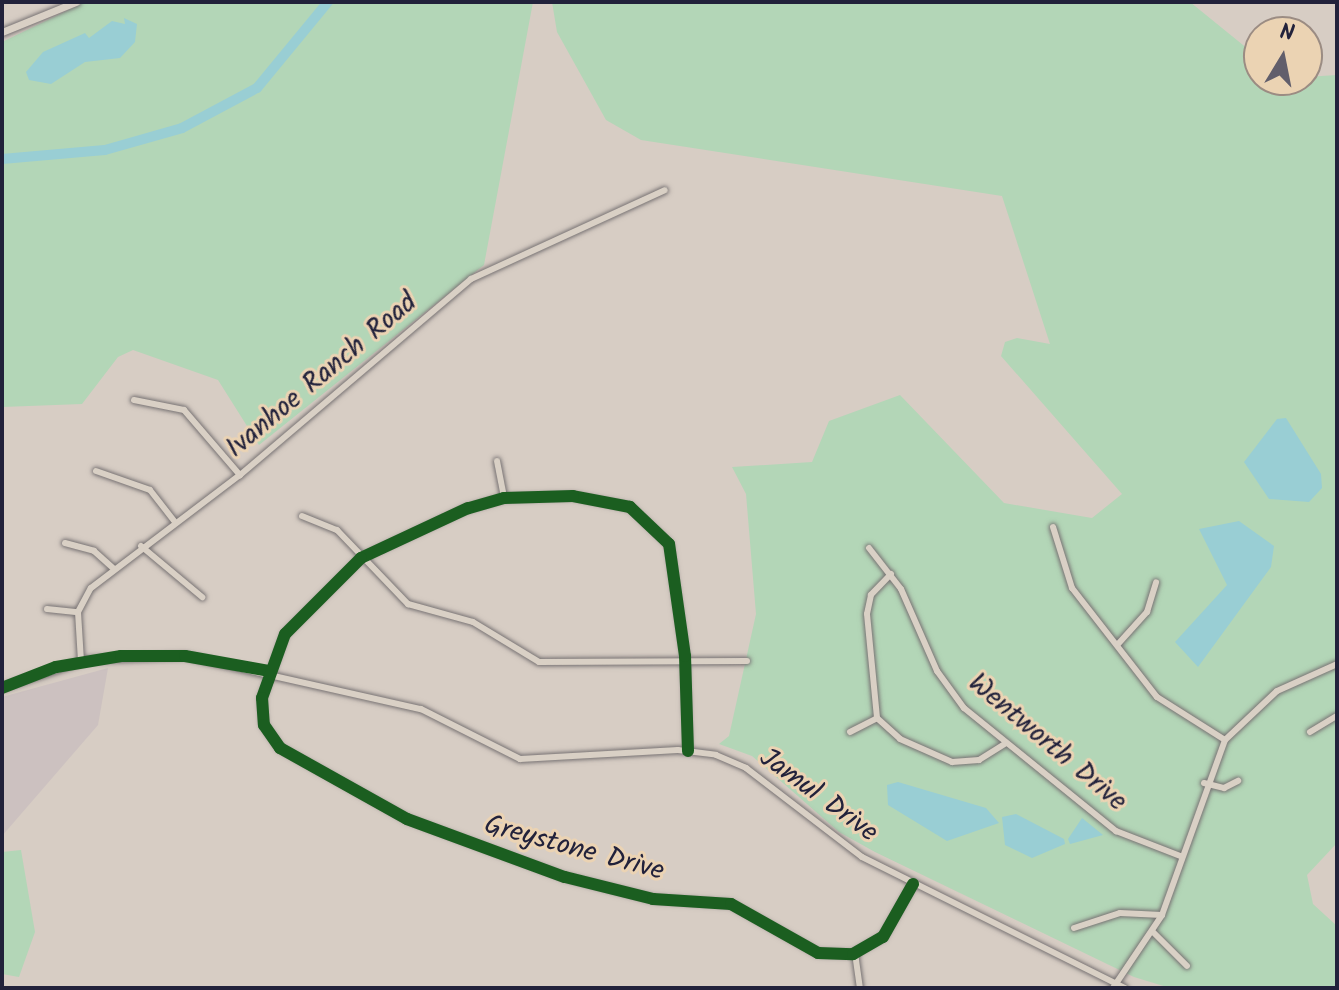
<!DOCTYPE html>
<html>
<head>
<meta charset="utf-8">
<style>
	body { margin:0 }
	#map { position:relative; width:1339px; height:990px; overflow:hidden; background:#d7cdc4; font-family:Kalam,sans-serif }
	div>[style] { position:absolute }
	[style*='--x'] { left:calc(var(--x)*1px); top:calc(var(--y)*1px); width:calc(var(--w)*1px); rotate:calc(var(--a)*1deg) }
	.built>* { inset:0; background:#ccc1c0 }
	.green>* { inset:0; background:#b3d6b7 }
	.water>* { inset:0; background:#99ced4 }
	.river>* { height:10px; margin:-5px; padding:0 5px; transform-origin:5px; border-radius:5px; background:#99ced4 }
	.roads { filter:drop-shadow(0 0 2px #787374) drop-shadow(0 0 2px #787374) }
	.minor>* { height:6px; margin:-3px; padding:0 3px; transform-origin:3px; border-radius:3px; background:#d9d0c5 }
	.major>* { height:7px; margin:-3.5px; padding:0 3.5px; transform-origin:3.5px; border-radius:3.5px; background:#d9d0c5 }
	.cycleway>* { height:12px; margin:-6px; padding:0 6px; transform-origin:6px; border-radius:6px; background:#1b5e20 }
	span { translate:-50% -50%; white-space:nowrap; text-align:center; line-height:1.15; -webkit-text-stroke:6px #ebd3b3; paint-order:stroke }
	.street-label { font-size:28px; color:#22223b }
	.frame { position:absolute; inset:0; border:4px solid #22223b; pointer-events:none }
	.north { position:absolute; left:1243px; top:16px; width:80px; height:80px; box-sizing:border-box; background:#ebd3b3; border:2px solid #9b8c83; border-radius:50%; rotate:10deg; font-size:22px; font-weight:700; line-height:32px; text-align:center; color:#22223b }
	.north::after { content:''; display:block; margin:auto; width:28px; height:36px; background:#615e6b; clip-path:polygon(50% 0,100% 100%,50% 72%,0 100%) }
</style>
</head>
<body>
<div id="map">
	<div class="built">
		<div style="clip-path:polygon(108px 668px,98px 725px,2px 836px,2px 697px)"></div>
	</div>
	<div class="green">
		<div style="clip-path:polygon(85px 2px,533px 2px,484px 265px,259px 445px,218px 380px,133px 350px,118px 357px,82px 404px,2px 407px,2px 42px)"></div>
		<div style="clip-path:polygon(552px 2px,1190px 2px,1259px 58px,1259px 80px,1337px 75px,1337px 843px,1307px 875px,1313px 904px,1337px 926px,1337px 988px,1170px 988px,1134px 977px,875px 852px,839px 832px,752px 756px,719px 744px,729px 736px,756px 614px,746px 494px,732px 467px,812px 462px,829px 421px,900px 395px,1004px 503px,1092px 518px,1122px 494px,1001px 356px,1005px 342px,1017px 338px,1050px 344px,1002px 196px,641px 140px,606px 120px,557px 32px)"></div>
		<div style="clip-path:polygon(21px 850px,35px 932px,19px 977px,2px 974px,2px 852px)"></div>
	</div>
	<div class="water">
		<div style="clip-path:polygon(124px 18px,137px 24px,135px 42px,120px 58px,85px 62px,51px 84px,29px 80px,26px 72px,43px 52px,85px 33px,89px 38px,112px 21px,125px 24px)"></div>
		<div style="clip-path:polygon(1286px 418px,1321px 474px,1322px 488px,1309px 502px,1269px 499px,1244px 462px,1277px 419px)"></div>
		<div style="clip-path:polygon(1239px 521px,1274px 546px,1271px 567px,1198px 667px,1175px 642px,1227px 585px,1199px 529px)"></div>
		<div style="clip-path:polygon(898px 782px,986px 808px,999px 823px,947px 841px,888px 805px,887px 785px)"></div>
		<div style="clip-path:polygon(1016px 814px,1064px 839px,1065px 844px,1032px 858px,1005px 845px,1002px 817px)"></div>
		<div style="clip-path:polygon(1082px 818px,1103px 835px,1070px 844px,1068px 839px)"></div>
	</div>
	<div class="river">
		<div style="--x:2;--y:159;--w:103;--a:-5"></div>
		<div style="--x:105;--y:150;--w:80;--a:-15.9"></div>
		<div style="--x:182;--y:128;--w:85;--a:-28.1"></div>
		<div style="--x:257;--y:88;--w:112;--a:-50.5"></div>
	</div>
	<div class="roads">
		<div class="minor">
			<div style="--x:134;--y:400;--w:51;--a:11.3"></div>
			<div style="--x:184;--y:410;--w:86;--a:49.3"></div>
			<div style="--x:497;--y:461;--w:38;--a:79"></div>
			<div style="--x:96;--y:471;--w:57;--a:19.4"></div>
			<div style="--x:150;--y:490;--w:39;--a:52"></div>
			<div style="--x:302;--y:516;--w:38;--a:22"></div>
			<div style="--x:337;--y:530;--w:103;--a:46.2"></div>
			<div style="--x:408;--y:604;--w:67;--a:15.5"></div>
			<div style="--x:473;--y:622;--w:77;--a:31.2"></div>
			<div style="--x:539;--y:662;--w:208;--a:-0.3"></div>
			<div style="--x:1053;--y:527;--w:64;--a:72.7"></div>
			<div style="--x:1072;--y:588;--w:138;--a:52.1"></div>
			<div style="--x:1157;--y:697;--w:80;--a:32.3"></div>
			<div style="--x:65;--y:543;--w:30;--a:15"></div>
			<div style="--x:94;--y:551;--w:27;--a:42"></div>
			<div style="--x:141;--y:546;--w:80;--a:39.9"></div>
			<div style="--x:869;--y:548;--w:52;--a:52"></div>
			<div style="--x:901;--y:589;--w:90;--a:66.3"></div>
			<div style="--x:937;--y:671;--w:46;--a:53.9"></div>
			<div style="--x:964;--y:708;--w:196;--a:39"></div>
			<div style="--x:1116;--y:831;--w:69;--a:21.3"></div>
			<div style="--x:891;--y:574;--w:29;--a:134"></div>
			<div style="--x:871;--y:595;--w:19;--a:102"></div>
			<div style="--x:867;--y:614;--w:104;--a:84.5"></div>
			<div style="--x:877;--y:718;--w:31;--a:42"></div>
			<div style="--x:900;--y:739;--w:57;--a:23.9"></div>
			<div style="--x:952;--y:762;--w:27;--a:-4"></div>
			<div style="--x:979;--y:760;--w:32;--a:-32"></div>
			<div style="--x:47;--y:609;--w:31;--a:6"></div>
			<div style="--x:1119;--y:643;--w:42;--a:-47.9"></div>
			<div style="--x:1147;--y:612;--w:31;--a:-73"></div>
			<div style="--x:81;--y:661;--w:49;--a:-93.5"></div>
			<div style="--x:78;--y:612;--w:27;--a:-62"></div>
			<div style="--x:91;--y:588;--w:187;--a:-37.2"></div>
			<div style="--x:240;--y:475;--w:303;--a:-40.3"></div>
			<div style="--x:471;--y:279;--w:213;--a:-24.6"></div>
			<div style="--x:2;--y:688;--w:89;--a:-18.2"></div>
			<div style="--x:87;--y:660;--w:98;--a:-2.3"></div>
			<div style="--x:185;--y:656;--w:242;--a:12.7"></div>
			<div style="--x:421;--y:709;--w:111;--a:26.8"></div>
			<div style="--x:520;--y:759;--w:158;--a:-3.3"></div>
			<div style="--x:678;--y:750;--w:38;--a:7"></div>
			<div style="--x:716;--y:755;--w:33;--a:23"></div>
			<div style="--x:746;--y:768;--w:146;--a:37.5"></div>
			<div style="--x:862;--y:857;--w:294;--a:26.5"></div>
			<div style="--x:850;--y:732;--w:30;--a:-27"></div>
			<div style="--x:1310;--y:732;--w:31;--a:-31"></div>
			<div style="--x:688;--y:751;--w:95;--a:-91.8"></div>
			<div style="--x:685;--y:656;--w:113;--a:-98.1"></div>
			<div style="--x:669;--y:544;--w:54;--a:-136.5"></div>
			<div style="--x:630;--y:507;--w:58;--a:-169.1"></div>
			<div style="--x:573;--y:496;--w:69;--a:178.3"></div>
			<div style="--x:504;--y:498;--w:37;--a:164"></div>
			<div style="--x:468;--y:508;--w:118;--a:155"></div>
			<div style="--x:361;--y:558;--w:107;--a:135"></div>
			<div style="--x:285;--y:634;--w:68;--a:109.8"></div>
			<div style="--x:262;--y:698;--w:27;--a:86"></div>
			<div style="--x:264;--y:725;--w:28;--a:55"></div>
			<div style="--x:280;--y:748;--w:145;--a:29.2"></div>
			<div style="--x:407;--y:819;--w:168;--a:20.2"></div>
			<div style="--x:565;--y:877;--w:91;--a:14"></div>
			<div style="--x:653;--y:899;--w:78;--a:3.7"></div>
			<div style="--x:731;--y:904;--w:100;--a:29.4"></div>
			<div style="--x:818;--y:953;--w:35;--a:2"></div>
			<div style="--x:853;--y:954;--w:34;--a:-30"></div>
			<div style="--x:883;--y:937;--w:61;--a:-60.5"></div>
			<div style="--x:1204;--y:783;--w:21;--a:14"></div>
			<div style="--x:1224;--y:788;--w:16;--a:-27"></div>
			<div style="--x:1074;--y:928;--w:48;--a:-18.1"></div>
			<div style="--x:1120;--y:913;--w:42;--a:2.7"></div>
			<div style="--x:1153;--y:932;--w:48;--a:45"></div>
			<div style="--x:855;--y:953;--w:35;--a:82"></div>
			<div style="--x:1113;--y:988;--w:88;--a:-56.1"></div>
			<div style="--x:1162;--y:915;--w:186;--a:-70.2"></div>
			<div style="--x:1225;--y:740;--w:71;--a:-43.3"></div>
			<div style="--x:1277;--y:691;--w:66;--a:-24.2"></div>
		</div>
		<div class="major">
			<div style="--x:2;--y:32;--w:80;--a:-22.1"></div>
		</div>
	</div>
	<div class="cycleway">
		<div style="--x:2;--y:688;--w:58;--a:-21.3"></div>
		<div style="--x:56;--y:667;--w:66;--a:-9.6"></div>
		<div style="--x:121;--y:656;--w:64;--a:0"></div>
		<div style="--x:185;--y:656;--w:85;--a:10.1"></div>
		<div style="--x:688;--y:751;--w:95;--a:-91.8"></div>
		<div style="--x:685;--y:656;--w:113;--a:-98.1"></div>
		<div style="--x:669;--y:544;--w:54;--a:-136.5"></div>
		<div style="--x:630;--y:507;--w:58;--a:-169.1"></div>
		<div style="--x:573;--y:496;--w:69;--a:178.3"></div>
		<div style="--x:504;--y:498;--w:37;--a:164"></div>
		<div style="--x:468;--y:508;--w:118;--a:155"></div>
		<div style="--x:361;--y:558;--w:107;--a:135"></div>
		<div style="--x:285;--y:634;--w:68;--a:109.8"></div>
		<div style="--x:262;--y:698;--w:27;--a:86"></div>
		<div style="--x:264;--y:725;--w:28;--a:55"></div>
		<div style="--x:280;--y:748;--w:145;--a:29.2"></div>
		<div style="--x:407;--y:819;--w:168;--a:20.2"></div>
		<div style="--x:565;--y:877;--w:91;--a:14"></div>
		<div style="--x:653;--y:899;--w:78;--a:3.7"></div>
		<div style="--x:731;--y:904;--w:100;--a:29.4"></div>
		<div style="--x:818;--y:953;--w:35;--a:2"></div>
		<div style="--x:853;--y:954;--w:34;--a:-30"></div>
		<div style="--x:883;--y:937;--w:61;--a:-60.5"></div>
	</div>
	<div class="street-label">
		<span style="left:322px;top:376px;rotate:-40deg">Ivanhoe Ranch Road</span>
		<span style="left:1047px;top:743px;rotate:40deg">Wentworth Drive</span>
		<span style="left:818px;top:796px;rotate:36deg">Jamul Drive</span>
		<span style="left:574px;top:849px;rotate:15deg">Greystone Drive</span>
	</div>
	<div class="frame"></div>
	<div class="north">N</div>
</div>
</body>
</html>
